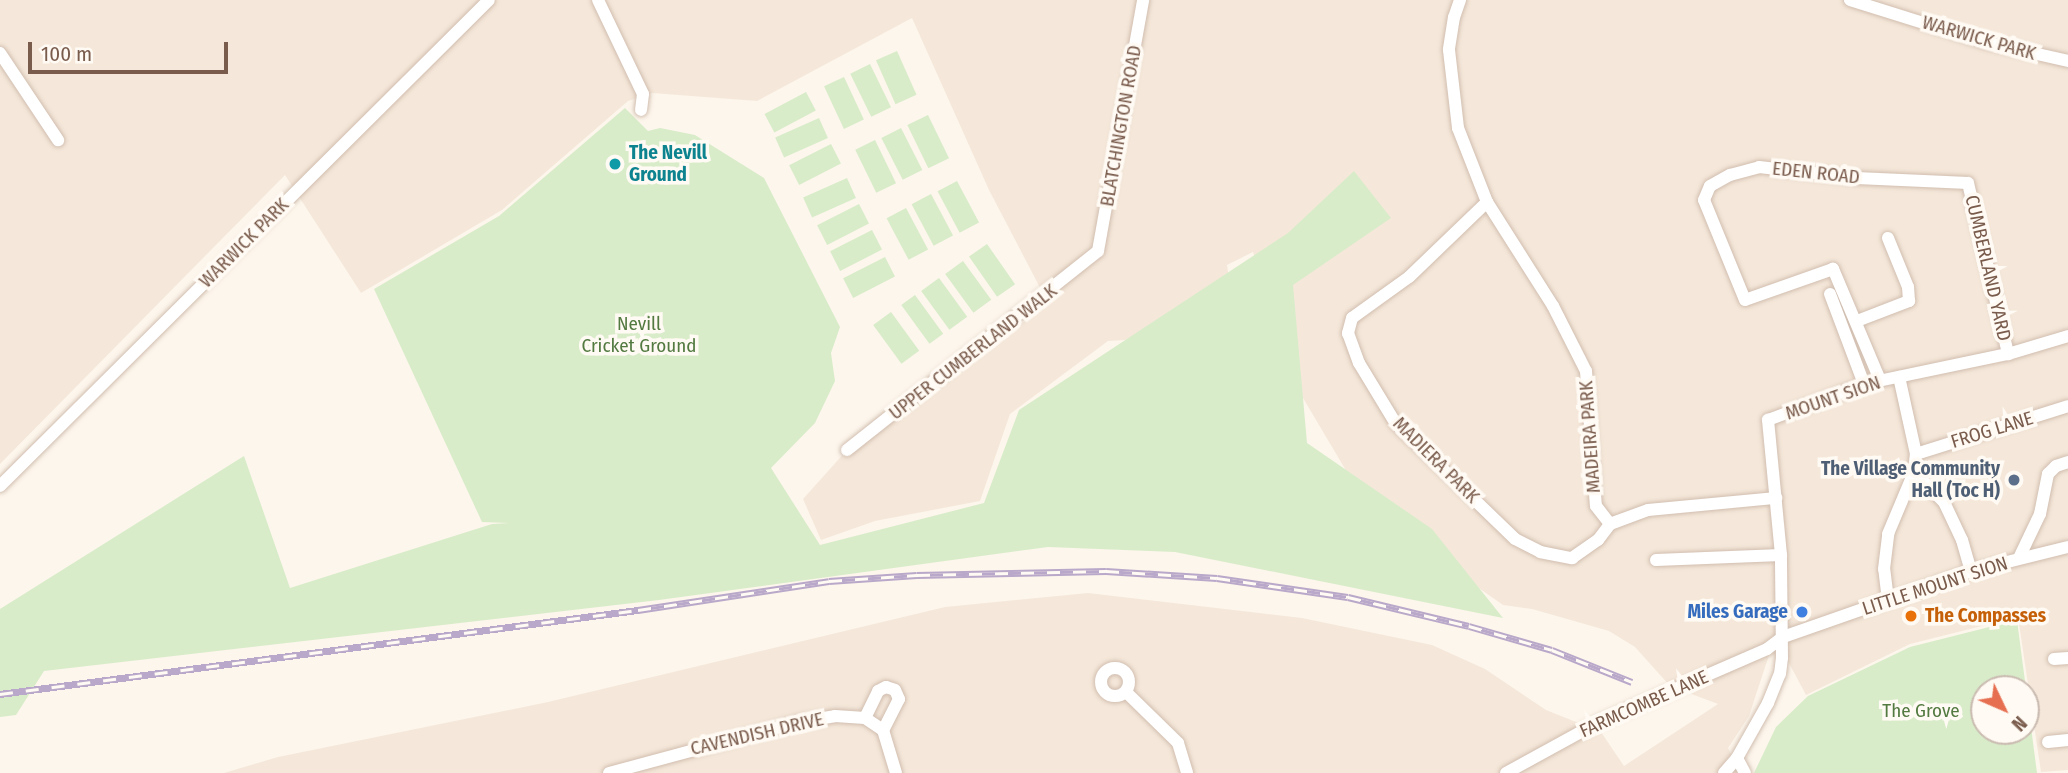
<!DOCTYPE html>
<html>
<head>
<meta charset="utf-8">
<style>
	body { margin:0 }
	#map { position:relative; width:2068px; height:773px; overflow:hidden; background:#fdf6ec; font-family:"Fira Sans Condensed",sans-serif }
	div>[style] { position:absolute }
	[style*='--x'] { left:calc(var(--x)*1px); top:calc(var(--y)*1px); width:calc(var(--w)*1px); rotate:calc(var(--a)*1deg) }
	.residential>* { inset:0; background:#f5e8da }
	.green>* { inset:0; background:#d8ecc9; transform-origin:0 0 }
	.roads { filter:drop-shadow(0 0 2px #d1beb0) drop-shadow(0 0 2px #d1beb0) }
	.street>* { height:12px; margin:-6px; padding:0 6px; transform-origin:6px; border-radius:6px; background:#fff }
	.street>.ring { margin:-6px; padding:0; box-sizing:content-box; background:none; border:12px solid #fff; border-radius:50% }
	.rail>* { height:7px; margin-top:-3.5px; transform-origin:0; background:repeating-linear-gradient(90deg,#fffaf3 0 13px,#b9a8c9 0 26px); box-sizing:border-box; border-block:2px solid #b9a8c9 }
	.dots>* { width:19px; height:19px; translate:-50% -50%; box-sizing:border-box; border:4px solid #fffaf3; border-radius:50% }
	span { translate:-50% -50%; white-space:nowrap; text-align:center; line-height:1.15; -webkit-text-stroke:7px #fffaf3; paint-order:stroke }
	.street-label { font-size:19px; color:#7a5c4d }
	.culture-label { font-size:19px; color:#0d838f; font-weight:700 }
	.left { translate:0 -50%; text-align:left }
	.park-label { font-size:19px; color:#537a41 }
	.service-label { font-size:19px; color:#4e5e75; font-weight:700 }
	.right { translate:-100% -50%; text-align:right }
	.shop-label { font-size:19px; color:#366cbe; font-weight:700 }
	.food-label { font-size:19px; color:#c56008; font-weight:700 }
	.north { position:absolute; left:1970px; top:675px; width:70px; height:70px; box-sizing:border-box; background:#fffaf3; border:2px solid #cabbb1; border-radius:50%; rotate:134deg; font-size:19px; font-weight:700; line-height:28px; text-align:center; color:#7a5c4d }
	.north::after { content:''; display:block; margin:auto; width:24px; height:32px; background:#e76f51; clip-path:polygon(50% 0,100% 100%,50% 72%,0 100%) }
	.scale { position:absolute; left:28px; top:42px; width:200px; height:32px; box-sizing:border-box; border:4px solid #7a5c4d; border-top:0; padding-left:9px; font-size:21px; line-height:24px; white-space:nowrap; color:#7a5c4d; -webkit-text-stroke:5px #fffaf3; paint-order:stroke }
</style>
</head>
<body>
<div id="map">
	<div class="residential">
		<div style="clip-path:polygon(0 0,2068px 0,2068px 770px,2041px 772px,2018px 617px,1910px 644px,1806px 695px,1775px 637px,1749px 716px,1728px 748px,1740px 773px,224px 773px,278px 757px,548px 702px,945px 607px,1088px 593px,1302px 618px,1432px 645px,1485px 669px,1546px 710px,1601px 732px,1624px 766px,1718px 704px,1670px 686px,1635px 647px,1609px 631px,1532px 609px,1503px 605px,1463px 577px,1351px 479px,1303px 398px,1253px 252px,1227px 265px,1237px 333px,1108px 341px,1010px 414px,980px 501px,875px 521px,821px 540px,803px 499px,847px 450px,926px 397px,1048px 303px,989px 190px,912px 18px,757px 101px,652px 93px,628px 101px,502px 210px,361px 293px,285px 175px,0 464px)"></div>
	</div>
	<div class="green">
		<div style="left:897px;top:51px;width:48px;height:23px;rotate:66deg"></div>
		<div style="left:870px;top:64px;width:48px;height:22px;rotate:64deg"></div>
		<div style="left:844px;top:77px;width:47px;height:22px;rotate:65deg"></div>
		<div style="left:806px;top:92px;width:21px;height:47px;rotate:62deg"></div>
		<div style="clip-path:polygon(625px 108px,648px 131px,660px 128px,695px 135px,764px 178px,840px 327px,831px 353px,835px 381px,815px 423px,771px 468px,820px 545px,984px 503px,1019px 410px,1288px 233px,1354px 171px,1391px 218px,1293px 285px,1307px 443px,1432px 529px,1503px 618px,1175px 552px,1048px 547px,659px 600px,44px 671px,16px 715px,0 717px,0 609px,244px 456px,290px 588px,492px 524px,509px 523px,482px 522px,374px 289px,499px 216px)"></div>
		<div style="left:928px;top:115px;width:48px;height:23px;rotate:64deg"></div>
		<div style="left:819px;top:118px;width:22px;height:48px;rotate:66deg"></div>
		<div style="left:901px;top:128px;width:47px;height:22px;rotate:63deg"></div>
		<div style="left:875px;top:140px;width:48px;height:22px;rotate:64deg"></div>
		<div style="left:831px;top:144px;width:22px;height:47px;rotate:63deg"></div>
		<div style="left:847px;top:178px;width:22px;height:48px;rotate:66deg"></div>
		<div style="left:957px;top:181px;width:47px;height:22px;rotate:62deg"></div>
		<div style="left:931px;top:194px;width:47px;height:22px;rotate:62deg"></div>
		<div style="left:859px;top:204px;width:22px;height:47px;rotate:63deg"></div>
		<div style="left:906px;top:208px;width:47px;height:22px;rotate:62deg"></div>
		<div style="left:872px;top:230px;width:22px;height:47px;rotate:63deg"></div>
		<div style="left:987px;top:244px;width:49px;height:22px;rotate:55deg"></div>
		<div style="left:885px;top:257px;width:22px;height:47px;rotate:63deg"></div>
		<div style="left:963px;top:261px;width:48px;height:22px;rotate:54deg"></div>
		<div style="left:939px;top:278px;width:48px;height:22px;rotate:54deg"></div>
		<div style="left:915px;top:295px;width:48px;height:17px;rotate:54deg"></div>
		<div style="left:891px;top:312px;width:48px;height:22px;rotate:54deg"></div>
		<div style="clip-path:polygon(evenodd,2017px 620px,2037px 773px,1754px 773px,1776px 727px,1808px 696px,1910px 647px,2017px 620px,2026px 689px,2026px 731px,1984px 731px,1984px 689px,2026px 689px)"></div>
	</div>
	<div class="roads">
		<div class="street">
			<div style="--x:598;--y:0;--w:104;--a:64.4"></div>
			<div style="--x:643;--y:94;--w:16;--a:97"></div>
			<div style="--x:1460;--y:0;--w:18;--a:109"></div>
			<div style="--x:1454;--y:17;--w:33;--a:99"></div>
			<div style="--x:1449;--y:50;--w:79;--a:83.4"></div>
			<div style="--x:1458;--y:128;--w:79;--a:68.6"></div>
			<div style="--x:1487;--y:202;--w:123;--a:57.6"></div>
			<div style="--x:1553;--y:306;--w:73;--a:63.1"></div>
			<div style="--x:1586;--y:371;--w:135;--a:85.8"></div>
			<div style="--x:1596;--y:506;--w:23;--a:52"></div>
			<div style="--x:1610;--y:524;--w:40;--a:-20.2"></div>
			<div style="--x:1648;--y:510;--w:129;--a:-5.4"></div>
			<div style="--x:1850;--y:0;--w:140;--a:17.4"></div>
			<div style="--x:1984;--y:42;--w:86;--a:12.7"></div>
			<div style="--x:0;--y:53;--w:105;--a:56.3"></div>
			<div style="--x:1487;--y:202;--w:108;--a:136.1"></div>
			<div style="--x:1409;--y:277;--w:70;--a:144.3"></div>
			<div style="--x:1352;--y:318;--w:16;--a:105"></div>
			<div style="--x:1348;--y:333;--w:32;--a:70"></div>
			<div style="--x:1359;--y:363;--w:71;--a:58.8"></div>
			<div style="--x:1396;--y:424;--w:165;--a:44"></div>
			<div style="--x:1515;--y:539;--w:28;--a:27"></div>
			<div style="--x:1540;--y:552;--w:33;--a:11"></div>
			<div style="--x:1572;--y:558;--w:32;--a:-35"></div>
			<div style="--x:1598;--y:540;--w:20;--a:-53"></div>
			<div style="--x:1830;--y:294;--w:96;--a:69.3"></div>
			<div style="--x:1857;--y:321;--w:56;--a:-21"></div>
			<div style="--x:1909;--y:301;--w:14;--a:-94"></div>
			<div style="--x:1908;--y:287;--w:53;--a:-112.2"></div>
			<div style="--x:1880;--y:380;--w:121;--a:-112.9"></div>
			<div style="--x:1833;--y:269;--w:93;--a:160.6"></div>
			<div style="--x:1745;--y:300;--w:108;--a:-112.3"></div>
			<div style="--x:1704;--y:200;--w:15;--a:-67"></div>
			<div style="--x:1710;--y:186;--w:23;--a:-29"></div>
			<div style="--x:1730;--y:175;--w:30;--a:-15"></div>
			<div style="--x:1759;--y:167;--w:99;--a:6.4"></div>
			<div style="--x:1857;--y:178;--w:111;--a:2.6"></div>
			<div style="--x:1968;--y:183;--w:176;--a:76.8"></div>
			<div style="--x:847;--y:450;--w:320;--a:-38.4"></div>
			<div style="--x:1098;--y:251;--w:255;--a:-79.8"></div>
			<div style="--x:1916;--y:454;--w:159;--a:-17.5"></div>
			<div style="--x:1914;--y:472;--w:42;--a:45"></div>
			<div style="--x:1944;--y:502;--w:42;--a:64.7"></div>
			<div style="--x:1962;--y:540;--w:32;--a:74"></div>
			<div style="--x:0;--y:486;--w:689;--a:-44.82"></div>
			<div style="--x:2019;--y:558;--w:49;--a:-64.5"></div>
			<div style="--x:2040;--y:514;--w:41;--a:-78.7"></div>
			<div style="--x:2048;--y:474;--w:11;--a:-45"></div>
			<div style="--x:2056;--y:466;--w:13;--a:-18"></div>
			<div style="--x:1656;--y:560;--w:125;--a:-2.3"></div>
			<div style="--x:1888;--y:600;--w:31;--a:-97"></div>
			<div style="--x:1884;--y:569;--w:35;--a:-83"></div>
			<div style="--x:1888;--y:534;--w:67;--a:-67.2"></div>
			<div style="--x:1914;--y:472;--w:18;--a:-84"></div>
			<div style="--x:1916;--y:454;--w:79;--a:-102.4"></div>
			<div style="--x:2054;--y:659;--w:14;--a:-4"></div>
			<div class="ring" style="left:1101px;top:668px;width:16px;height:16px"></div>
			<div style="--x:1126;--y:692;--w:73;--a:44.4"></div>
			<div style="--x:1178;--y:743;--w:31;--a:73"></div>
			<div style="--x:865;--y:718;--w:30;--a:-64"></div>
			<div style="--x:878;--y:691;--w:9;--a:-27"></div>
			<div style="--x:886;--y:687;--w:9;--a:18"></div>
			<div style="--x:895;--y:690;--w:10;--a:66"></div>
			<div style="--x:899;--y:699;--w:35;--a:117"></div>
			<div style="--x:2048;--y:742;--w:20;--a:-6"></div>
			<div style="--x:1737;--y:758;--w:17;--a:62"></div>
			<div style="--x:609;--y:773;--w:196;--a:-15.1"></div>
			<div style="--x:798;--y:722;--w:37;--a:-9"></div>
			<div style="--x:835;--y:716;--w:30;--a:4"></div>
			<div style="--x:865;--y:718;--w:22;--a:34"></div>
			<div style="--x:883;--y:730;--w:45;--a:73.2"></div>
			<div style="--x:1506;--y:773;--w:104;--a:-28.8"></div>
			<div style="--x:1597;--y:723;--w:185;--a:-23.5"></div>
			<div style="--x:1767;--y:649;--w:20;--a:-37"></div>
			<div style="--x:1783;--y:637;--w:199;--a:-19.3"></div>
			<div style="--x:1971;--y:571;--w:100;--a:-13.9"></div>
			<div style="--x:1724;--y:773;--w:20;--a:-49"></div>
			<div style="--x:1737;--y:758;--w:63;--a:-60.6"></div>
			<div style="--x:1768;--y:703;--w:31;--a:-68"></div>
			<div style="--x:1780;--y:674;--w:16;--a:-83"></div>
			<div style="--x:1782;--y:658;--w:103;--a:-90.6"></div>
			<div style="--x:1781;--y:555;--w:136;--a:-95.5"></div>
			<div style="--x:1768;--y:420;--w:103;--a:-20.6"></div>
			<div style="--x:1864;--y:384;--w:147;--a:-11.8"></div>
			<div style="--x:2008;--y:354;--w:63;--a:-16.7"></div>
		</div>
	</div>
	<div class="rail">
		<div style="--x:0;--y:694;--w:644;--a:-7.5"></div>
		<div style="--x:638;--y:610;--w:193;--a:-8.6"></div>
		<div style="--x:829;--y:581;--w:88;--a:-3.9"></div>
		<div style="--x:917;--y:575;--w:189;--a:-1.2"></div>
		<div style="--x:1106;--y:571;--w:111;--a:3.6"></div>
		<div style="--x:1217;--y:578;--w:132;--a:8.3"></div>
		<div style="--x:1348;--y:597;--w:124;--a:13.5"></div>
		<div style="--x:1469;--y:626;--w:86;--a:16.1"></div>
		<div style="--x:1552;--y:650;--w:86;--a:21.8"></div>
	</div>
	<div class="dots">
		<div style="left:615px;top:164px;background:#0f9aa8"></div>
		<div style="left:2014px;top:480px;background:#5c6f8a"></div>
		<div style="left:1802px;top:612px;background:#3f7fe0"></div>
		<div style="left:1911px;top:616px;background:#e8710a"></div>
	</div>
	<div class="street-label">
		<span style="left:1979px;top:38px;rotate:16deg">WARWICK PARK</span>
		<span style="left:1121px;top:126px;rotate:-80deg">BLATCHINGTON ROAD</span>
		<span style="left:1816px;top:173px;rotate:6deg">EDEN ROAD</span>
		<span style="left:244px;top:243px;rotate:-45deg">WARWICK PARK</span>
		<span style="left:1988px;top:268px;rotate:77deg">CUMBERLAND YARD</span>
		<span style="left:973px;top:352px;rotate:-38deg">UPPER CUMBERLAND WALK</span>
		<span style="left:1833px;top:398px;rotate:-19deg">MOUNT SION</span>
		<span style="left:1992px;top:430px;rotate:-17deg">FROG LANE</span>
		<span style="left:1590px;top:437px;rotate:-94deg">MADEIRA PARK</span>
		<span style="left:1436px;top:460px;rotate:45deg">MADIERA PARK</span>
		<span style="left:1935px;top:586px;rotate:-18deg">LITTLE MOUNT SION</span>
		<span style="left:1644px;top:704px;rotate:-24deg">FARMCOMBE LANE</span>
		<span style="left:757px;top:734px;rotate:-13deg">CAVENDISH DRIVE</span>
	</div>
	<div class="culture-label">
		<span class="left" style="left:629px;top:164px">The Nevill<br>Ground</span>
	</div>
	<div class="park-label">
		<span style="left:639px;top:335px">Nevill<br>Cricket Ground</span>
		<span style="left:1921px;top:711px">The Grove</span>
	</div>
	<div class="service-label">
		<span class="right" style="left:2000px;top:480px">The Village Community<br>Hall (Toc H)</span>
	</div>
	<div class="shop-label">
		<span class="right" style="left:1788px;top:612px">Miles Garage</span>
	</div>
	<div class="food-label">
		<span class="left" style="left:1925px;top:616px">The Compasses</span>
	</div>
	<div class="north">N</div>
	<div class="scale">100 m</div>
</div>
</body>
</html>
